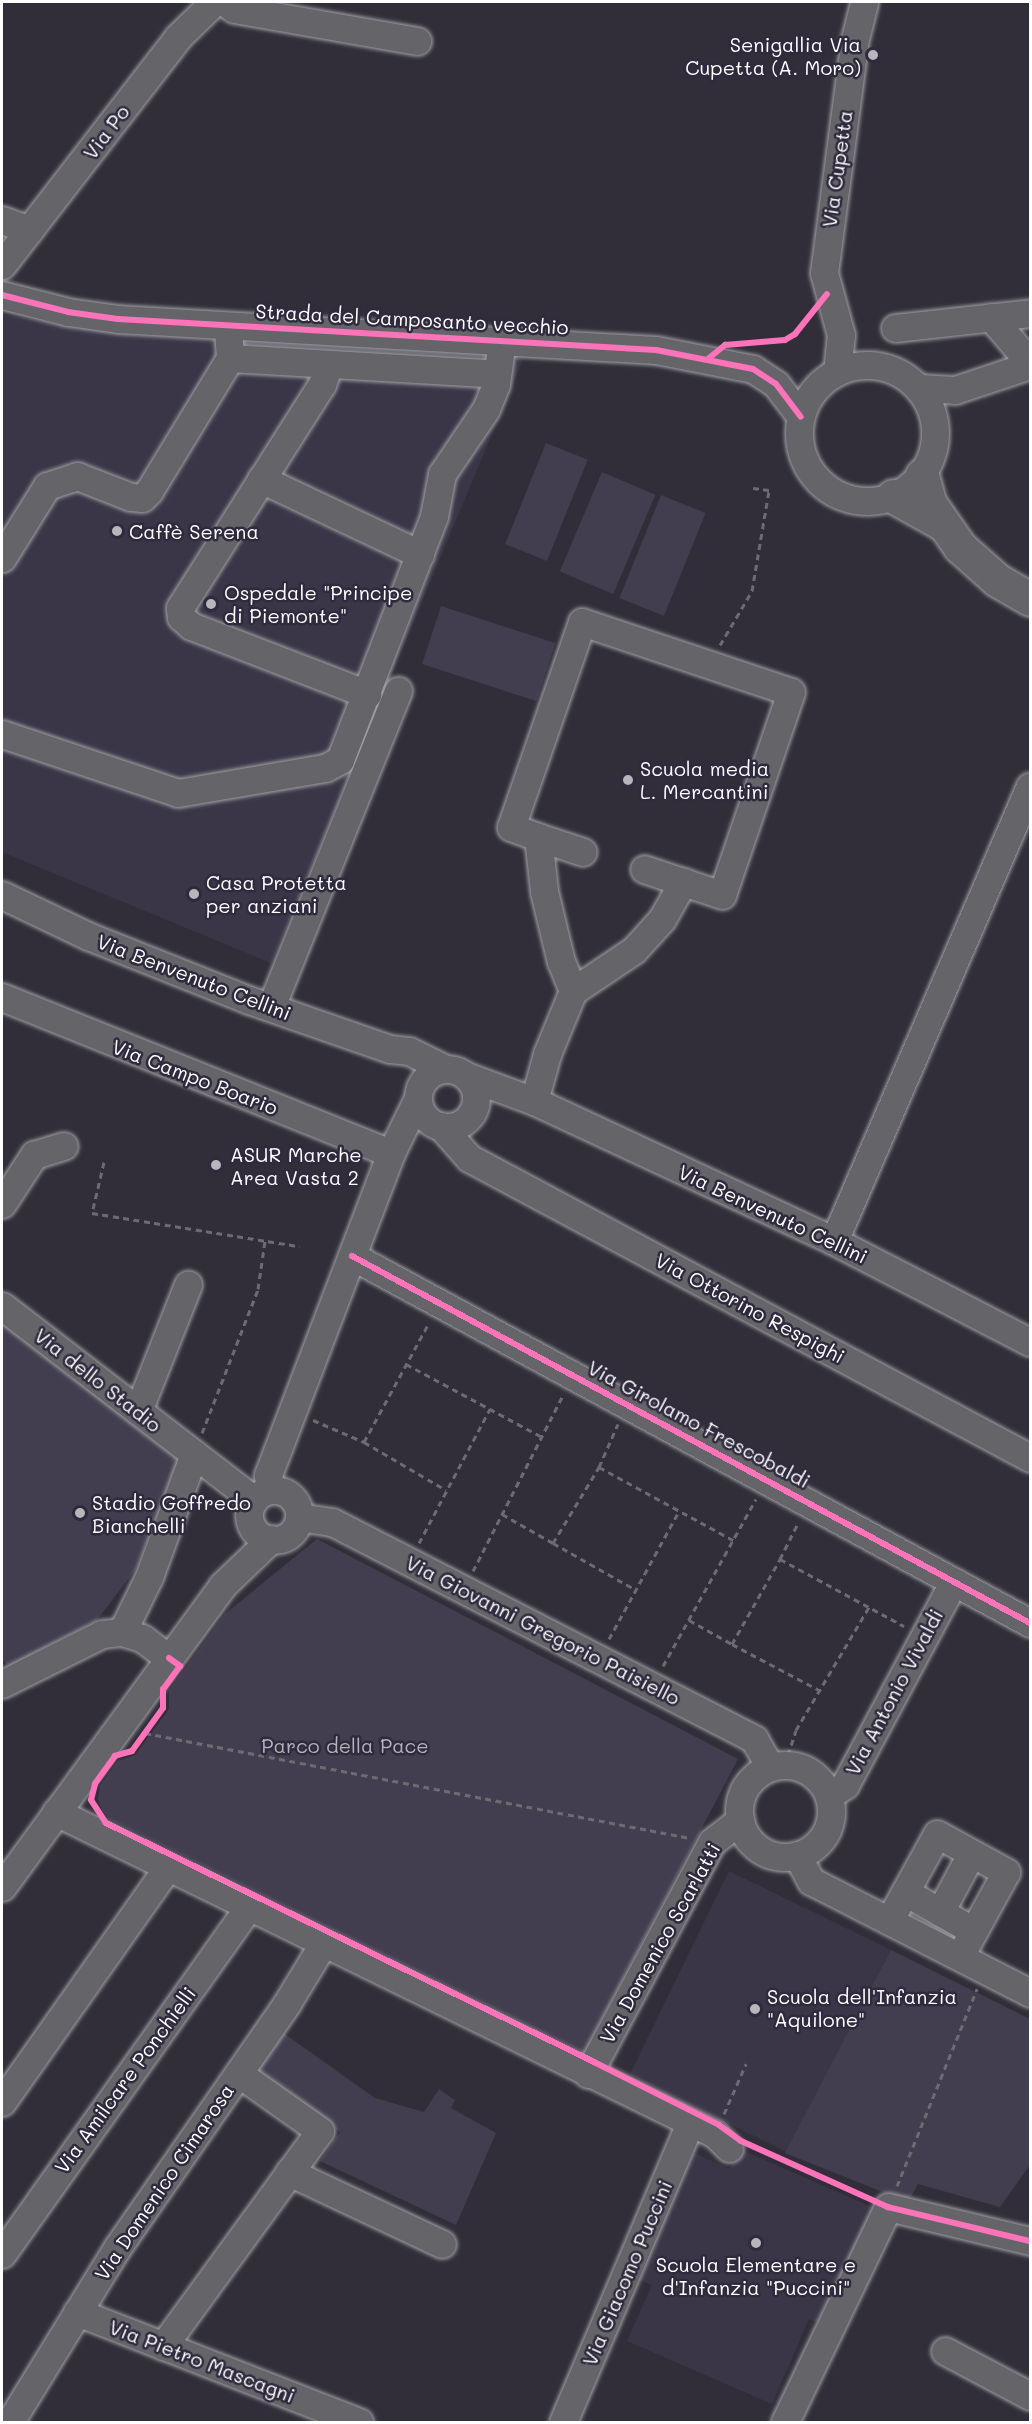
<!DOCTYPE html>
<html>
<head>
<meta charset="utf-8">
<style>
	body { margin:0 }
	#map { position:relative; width:1032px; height:2424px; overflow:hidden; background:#312e39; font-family:Mali,sans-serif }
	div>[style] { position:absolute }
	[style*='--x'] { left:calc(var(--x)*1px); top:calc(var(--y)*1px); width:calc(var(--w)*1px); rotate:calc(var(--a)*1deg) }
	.built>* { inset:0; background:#3b3647; transform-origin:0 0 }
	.green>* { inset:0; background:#433e4f; transform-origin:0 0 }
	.path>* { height:3px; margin-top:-1.5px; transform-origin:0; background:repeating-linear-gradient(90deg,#6d6b71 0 6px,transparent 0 10.5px) }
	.roads { filter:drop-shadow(0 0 2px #a2a1a6) drop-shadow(0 0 2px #a2a1a6) }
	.minor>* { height:27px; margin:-13.5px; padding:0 13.5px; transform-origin:13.5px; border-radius:13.5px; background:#656469 }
	.minor>.ring { margin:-13.5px; padding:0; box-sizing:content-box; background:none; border:27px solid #656469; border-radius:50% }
	.major>* { height:33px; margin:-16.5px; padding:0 16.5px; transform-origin:16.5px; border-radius:16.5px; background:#656469 }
	.cycleway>* { height:6px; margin:-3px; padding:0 3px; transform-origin:3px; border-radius:3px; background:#fb73b8 }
	.dots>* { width:16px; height:16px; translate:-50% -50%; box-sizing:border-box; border:3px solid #2f2a3d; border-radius:50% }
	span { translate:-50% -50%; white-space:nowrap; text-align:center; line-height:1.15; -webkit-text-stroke:5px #2f2a3d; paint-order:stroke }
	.poi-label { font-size:20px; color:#fff }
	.right { translate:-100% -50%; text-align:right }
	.left { translate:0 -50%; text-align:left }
	.street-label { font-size:20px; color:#fff }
	.park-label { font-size:20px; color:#b5b3ba }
	.frame { position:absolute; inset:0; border:3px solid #fff; pointer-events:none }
</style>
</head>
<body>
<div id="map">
	<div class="built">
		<div style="clip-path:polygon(2px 315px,115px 332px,525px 355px,271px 963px,2px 852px)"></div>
		<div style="left:729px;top:1871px;width:180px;height:227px;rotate:26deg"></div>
		<div style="clip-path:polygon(739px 2149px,874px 2208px,823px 2325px,809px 2319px,772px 2404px,627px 2341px,652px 2285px,638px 2279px,694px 2153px,730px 2169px)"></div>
	</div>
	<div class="green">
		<div style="left:546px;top:443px;width:45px;height:109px;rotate:22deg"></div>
		<div style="left:602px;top:472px;width:58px;height:108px;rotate:23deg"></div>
		<div style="left:661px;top:495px;width:48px;height:111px;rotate:22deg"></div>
		<div style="left:441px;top:606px;width:120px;height:61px;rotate:18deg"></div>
		<div style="clip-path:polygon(2px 1319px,180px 1457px,136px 1569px,97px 1620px,9px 1666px,2px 1660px)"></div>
		<div style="clip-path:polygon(317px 1539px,738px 1759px,584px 2052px,109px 1819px,102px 1811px,98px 1799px,100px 1786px,118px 1761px,135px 1755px,169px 1709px,169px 1691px,225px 1614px)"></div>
		<div style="clip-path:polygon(891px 1950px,1030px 2019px,1030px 2165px,1000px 2207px,918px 2184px,908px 2202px,785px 2153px)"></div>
		<div style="clip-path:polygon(279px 2030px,375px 2098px,424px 2112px,439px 2089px,455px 2100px,451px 2108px,496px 2133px,456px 2225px,320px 2161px,340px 2132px,252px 2069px)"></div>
	</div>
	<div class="path">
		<div style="--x:720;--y:645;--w:63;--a:-59.3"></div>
		<div style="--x:752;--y:591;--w:102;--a:-80.4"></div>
		<div style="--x:769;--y:490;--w:16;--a:-173"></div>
		<div style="--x:104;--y:1162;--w:52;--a:103.2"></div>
		<div style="--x:92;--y:1213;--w:210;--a:9.1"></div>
		<div style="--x:406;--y:1364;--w:154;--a:28.2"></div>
		<div style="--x:313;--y:1420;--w:56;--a:23.3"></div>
		<div style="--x:364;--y:1442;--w:95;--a:30.3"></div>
		<div style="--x:202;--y:1433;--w:155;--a:-68.7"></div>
		<div style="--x:258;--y:1289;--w:49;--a:-81.7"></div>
		<div style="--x:364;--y:1442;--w:136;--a:-61.4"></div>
		<div style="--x:599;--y:1467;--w:47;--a:-66.2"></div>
		<div style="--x:502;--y:1514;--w:59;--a:29.6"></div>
		<div style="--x:553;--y:1543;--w:89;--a:-58.8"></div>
		<div style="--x:599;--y:1467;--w:153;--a:28.6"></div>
		<div style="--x:419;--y:1543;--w:152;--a:-62.1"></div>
		<div style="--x:553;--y:1543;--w:95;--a:29.5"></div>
		<div style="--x:780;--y:1559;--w:40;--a:-63.4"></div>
		<div style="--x:473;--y:1571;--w:198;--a:-62.9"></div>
		<div style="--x:689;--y:1620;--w:49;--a:29.2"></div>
		<div style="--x:609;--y:1639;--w:146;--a:-61.3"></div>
		<div style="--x:663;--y:1666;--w:191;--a:-60.9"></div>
		<div style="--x:821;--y:1691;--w:101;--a:-152.2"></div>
		<div style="--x:732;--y:1644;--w:98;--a:-60.5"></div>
		<div style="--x:780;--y:1559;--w:141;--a:28.4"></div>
		<div style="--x:145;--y:1733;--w:555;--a:10.91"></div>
		<div style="--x:788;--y:1755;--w:26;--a:-72"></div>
		<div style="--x:796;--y:1730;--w:143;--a:-59.3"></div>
		<div style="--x:724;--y:2114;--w:55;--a:-66.3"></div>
		<div style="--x:897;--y:2186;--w:213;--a:-67.9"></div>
	</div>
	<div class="roads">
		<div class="minor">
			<div style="--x:225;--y:2;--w:11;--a:38"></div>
			<div style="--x:234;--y:9;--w:186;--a:9.9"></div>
			<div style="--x:2;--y:220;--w:29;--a:20"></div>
			<div style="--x:2;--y:265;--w:288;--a:-52.3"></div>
			<div style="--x:178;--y:37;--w:50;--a:-44.2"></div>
			<div style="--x:2;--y:295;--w:68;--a:14.4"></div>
			<div style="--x:68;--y:312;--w:50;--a:8"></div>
			<div style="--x:118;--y:319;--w:539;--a:3.3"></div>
			<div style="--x:656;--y:350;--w:99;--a:11.1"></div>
			<div style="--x:753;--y:369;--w:27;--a:33"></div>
			<div style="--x:776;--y:384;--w:41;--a:52.9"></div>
			<div style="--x:991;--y:317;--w:60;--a:49.7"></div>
			<div style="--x:895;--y:328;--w:136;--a:-6.3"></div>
			<div style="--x:230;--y:358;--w:267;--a:3.4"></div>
			<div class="ring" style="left:799px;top:365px;width:109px;height:109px"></div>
			<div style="--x:328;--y:367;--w:18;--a:109"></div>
			<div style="--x:322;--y:384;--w:265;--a:122.4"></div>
			<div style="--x:180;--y:608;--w:9;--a:84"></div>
			<div style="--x:181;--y:617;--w:13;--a:42"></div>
			<div style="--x:191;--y:626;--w:189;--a:21.1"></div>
			<div style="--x:837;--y:372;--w:37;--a:-84"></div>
			<div style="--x:841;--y:335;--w:64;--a:-105.3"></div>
			<div style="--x:824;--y:273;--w:236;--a:-82.5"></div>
			<div style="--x:855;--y:39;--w:38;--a:-76"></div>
			<div style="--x:919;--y:388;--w:36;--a:3"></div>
			<div style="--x:955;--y:390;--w:79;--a:-18.4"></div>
			<div style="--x:261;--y:479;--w:176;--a:25.3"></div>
			<div style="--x:2;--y:558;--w:85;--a:-58"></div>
			<div style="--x:47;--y:486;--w:32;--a:-18"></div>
			<div style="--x:77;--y:476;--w:58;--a:21.3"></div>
			<div style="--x:131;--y:497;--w:11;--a:5"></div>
			<div style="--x:142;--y:498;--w:10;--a:-45"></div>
			<div style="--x:149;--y:491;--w:156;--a:-58.7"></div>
			<div style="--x:230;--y:358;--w:32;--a:-94"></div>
			<div style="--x:2;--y:734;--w:186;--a:18.5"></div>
			<div style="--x:178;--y:793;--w:149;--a:-9.7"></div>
			<div style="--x:325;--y:768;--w:17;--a:-28"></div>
			<div style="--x:340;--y:760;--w:261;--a:-68.9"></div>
			<div style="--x:434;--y:516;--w:43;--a:-79.2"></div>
			<div style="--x:442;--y:474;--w:78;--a:-55.9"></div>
			<div style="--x:486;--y:409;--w:27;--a:-68"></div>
			<div style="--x:496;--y:384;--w:43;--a:-82.1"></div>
			<div style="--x:538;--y:837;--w:47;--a:18.4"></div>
			<div style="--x:2;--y:895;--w:95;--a:25.5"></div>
			<div style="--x:88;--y:936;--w:173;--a:21.7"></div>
			<div style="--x:249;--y:1000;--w:149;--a:19.2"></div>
			<div style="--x:390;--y:1049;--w:19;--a:6"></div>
			<div style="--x:409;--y:1051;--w:39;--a:26"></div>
			<div style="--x:573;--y:991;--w:31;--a:-112"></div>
			<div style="--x:561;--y:962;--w:73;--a:-103.5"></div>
			<div style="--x:544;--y:891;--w:54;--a:-96.3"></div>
			<div style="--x:538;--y:837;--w:29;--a:-160"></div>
			<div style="--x:511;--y:827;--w:217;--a:-70.9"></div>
			<div style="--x:582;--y:622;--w:220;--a:18.5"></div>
			<div style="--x:791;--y:692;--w:214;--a:108.8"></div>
			<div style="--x:722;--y:895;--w:82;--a:-161.6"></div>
			<div style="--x:2;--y:997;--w:419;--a:21.9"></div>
			<div style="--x:271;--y:1007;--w:341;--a:-68.1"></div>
			<div class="ring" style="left:418px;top:1069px;width:31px;height:31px"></div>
			<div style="--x:466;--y:1076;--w:72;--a:20.2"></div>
			<div style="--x:534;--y:1101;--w:331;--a:25"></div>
			<div style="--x:834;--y:1241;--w:220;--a:27.3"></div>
			<div style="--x:534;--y:1101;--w:49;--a:-74.5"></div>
			<div style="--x:547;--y:1054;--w:68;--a:-67.6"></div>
			<div style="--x:573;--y:991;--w:73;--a:-33.9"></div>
			<div style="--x:634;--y:950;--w:42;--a:-47.9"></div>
			<div style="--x:662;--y:919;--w:43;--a:-60.4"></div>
			<div style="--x:441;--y:1126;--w:43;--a:48.8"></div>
			<div style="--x:469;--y:1158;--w:636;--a:28.14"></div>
			<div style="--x:2;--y:1204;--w:59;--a:-56.9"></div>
			<div style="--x:34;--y:1155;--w:31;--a:-17"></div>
			<div style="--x:834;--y:1241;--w:495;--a:-66.7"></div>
			<div style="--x:352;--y:1256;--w:771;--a:28.43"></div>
			<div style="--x:2;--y:1306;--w:318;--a:37.6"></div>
			<div style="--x:138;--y:1411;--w:136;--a:-68.4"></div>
			<div style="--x:270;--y:1490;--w:15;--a:-98"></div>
			<div style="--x:268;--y:1475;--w:345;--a:-69.1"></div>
			<div style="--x:391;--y:1153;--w:59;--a:-63.9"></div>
			<div class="ring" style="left:249px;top:1490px;width:23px;height:23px"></div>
			<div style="--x:299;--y:1517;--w:33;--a:9"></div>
			<div style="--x:332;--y:1522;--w:475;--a:27.2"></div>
			<div style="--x:754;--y:1739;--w:32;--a:60"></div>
			<div style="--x:122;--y:1632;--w:61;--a:-63.9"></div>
			<div style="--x:149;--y:1577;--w:131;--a:-69.9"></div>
			<div style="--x:2;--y:1684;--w:112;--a:-26.6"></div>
			<div style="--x:102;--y:1634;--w:20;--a:-6"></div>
			<div style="--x:122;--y:1632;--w:21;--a:17"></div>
			<div style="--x:142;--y:1638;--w:34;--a:37"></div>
			<div class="ring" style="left:739px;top:1765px;width:65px;height:65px"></div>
			<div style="--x:829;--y:1795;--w:19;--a:-32"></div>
			<div style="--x:845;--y:1785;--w:229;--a:-61.9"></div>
			<div style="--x:56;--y:1812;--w:733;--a:26.04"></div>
			<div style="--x:715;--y:2134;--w:20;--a:45"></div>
			<div style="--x:797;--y:1855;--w:30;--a:62"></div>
			<div style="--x:811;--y:1881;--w:246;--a:27.1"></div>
			<div style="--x:2;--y:1887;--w:373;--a:-53.8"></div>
			<div style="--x:222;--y:1586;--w:68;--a:-43.8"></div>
			<div style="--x:905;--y:1892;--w:79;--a:29.5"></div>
			<div style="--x:940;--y:1912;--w:66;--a:-61.9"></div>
			<div style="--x:889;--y:1921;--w:99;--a:-61.1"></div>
			<div style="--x:937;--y:1834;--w:79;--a:28.8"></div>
			<div style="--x:1006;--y:1872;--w:96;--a:118.7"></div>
			<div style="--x:588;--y:2074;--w:263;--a:-61.9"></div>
			<div style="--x:712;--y:1842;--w:36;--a:-38"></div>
			<div style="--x:2;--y:2102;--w:286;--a:-54.8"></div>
			<div style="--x:289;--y:2172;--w:169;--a:25.2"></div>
			<div style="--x:2;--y:2254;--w:426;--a:-54.6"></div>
			<div style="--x:77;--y:2312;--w:303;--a:21.3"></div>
			<div style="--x:163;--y:2346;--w:266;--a:-53.9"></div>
			<div style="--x:320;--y:2131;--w:100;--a:-144.7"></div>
			<div style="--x:945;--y:2351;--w:96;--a:27.9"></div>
			<div style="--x:10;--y:2422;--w:204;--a:-58.4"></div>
			<div style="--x:117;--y:2248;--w:298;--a:-55.2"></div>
			<div style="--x:287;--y:2003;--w:69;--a:-58.6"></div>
			<div style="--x:563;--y:2422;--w:325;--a:-67"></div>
			<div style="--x:785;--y:2422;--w:238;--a:-64.4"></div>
			<div style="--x:888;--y:2207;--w:146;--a:13.5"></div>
		</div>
		<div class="major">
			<div style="--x:922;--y:475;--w:30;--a:75"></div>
			<div style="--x:930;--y:504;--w:52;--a:55.1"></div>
			<div style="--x:960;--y:547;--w:50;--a:41.7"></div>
			<div style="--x:997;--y:580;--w:38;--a:30"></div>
			<div style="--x:893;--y:496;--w:55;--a:29.4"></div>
		</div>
	</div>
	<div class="cycleway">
		<div style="--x:2;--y:295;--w:68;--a:14.4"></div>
		<div style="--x:68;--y:312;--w:50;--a:8"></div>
		<div style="--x:118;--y:319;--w:539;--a:3.3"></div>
		<div style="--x:656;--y:350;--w:99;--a:11.1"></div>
		<div style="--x:753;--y:369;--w:27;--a:33"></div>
		<div style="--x:776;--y:384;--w:41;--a:52.9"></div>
		<div style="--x:709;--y:358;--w:21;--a:-39"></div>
		<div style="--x:725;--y:345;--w:60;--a:-4.8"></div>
		<div style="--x:785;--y:340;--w:12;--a:-31"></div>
		<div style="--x:795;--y:334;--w:51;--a:-51.3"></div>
		<div style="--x:352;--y:1256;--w:771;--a:28.43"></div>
		<div style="--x:169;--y:1658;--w:14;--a:36"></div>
		<div style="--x:180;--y:1666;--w:29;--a:126"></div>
		<div style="--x:163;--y:1689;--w:19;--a:90"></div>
		<div style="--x:163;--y:1708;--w:53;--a:125.8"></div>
		<div style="--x:132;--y:1751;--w:18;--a:164"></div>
		<div style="--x:115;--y:1756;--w:34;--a:126"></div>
		<div style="--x:95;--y:1784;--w:16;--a:104"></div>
		<div style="--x:91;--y:1800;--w:27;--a:57"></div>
		<div style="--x:106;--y:1823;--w:543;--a:26.09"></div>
		<div style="--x:594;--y:2062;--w:140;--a:26.7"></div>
		<div style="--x:719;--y:2125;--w:27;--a:36"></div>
		<div style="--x:741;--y:2141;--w:161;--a:24.2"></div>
		<div style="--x:888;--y:2207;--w:146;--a:13.5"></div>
	</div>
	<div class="dots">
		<div style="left:873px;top:55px;background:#b7b6ba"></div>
		<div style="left:117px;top:531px;background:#b7b6ba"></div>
		<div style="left:211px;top:604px;background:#b7b6ba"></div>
		<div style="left:628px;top:780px;background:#b7b6ba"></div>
		<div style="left:194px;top:894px;background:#b7b6ba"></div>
		<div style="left:216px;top:1165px;background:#b7b6ba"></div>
		<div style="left:80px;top:1513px;background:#b7b6ba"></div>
		<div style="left:755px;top:2009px;background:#b7b6ba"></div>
		<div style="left:756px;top:2243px;background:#b7b6ba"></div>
	</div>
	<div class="poi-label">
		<span class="right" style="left:861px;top:56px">Senigallia Via<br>Cupetta (A. Moro)</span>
		<span class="left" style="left:129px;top:531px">Caffè Serena</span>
		<span class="left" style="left:224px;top:604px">Ospedale "Principe<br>di Piemonte"</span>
		<span class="left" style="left:640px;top:780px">Scuola media<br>L. Mercantini</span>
		<span class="left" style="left:206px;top:894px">Casa Protetta<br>per anziani</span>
		<span class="left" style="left:230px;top:1166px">ASUR Marche<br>Area Vasta 2</span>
		<span class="left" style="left:92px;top:1514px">Stadio Goffredo<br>Bianchelli</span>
		<span class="left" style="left:767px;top:2008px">Scuola dell'Infanzia<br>"Aquilone"</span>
		<span style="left:756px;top:2276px">Scuola Elementare e<br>d'Infanzia "Puccini"</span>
	</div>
	<div class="street-label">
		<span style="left:106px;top:132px;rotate:-53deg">Via Po</span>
		<span style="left:837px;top:169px;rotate:-82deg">Via Cupetta</span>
		<span style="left:412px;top:319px;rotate:3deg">Strada del Camposanto vecchio</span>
		<span style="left:194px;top:977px;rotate:21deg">Via Benvenuto Cellini</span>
		<span style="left:195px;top:1077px;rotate:21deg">Via Campo Boario</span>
		<span style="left:773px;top:1214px;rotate:25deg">Via Benvenuto Cellini</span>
		<span style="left:750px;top:1308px;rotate:28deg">Via Ottorino Respighi</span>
		<span style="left:98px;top:1380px;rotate:38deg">Via dello Stadio</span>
		<span style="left:699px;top:1424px;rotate:28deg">Via Girolamo Frescobaldi</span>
		<span style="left:543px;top:1630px;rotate:27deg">Via Giovanni Gregorio Paisiello</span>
		<span style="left:894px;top:1692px;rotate:-62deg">Via Antonio Vivaldi</span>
		<span style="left:660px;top:1943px;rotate:-61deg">Via Domenico Scarlatti</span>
		<span style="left:125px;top:2080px;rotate:-54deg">Via Amilcare Ponchielli</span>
		<span style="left:164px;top:2182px;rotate:-56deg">Via Domenico Cimarosa</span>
		<span style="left:627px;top:2273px;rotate:-67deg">Via Giacomo Puccini</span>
		<span style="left:202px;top:2361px;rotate:21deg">Via Pietro Mascagni</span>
	</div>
	<div class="park-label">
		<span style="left:345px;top:1745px">Parco della Pace</span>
	</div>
	<div class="frame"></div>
</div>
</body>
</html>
